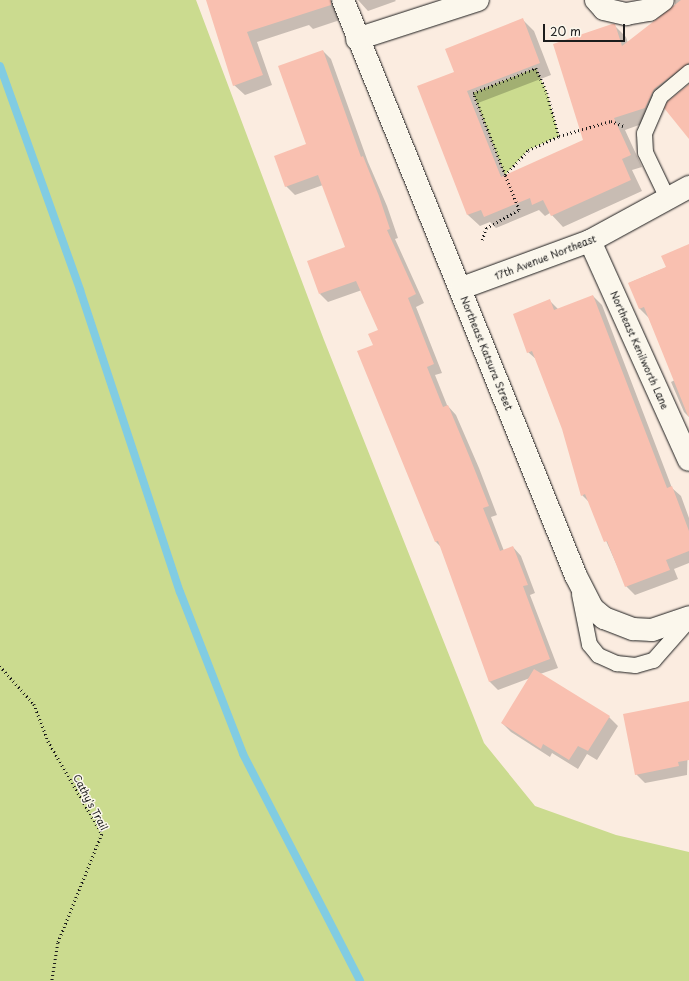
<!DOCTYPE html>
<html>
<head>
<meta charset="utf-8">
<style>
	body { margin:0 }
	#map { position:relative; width:689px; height:981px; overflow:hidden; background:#fbece0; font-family:"Playpen Sans",sans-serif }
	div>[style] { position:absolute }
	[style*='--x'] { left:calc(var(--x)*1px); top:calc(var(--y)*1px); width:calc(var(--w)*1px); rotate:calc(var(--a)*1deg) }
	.green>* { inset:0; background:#cbdb8f }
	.shadow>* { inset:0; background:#0003 }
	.stream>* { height:8px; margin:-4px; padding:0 4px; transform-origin:4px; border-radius:4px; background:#81cce2 }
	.building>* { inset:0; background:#f9c0b0 }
	.path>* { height:2.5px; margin-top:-1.25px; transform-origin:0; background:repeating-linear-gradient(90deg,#1c1c1c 0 1px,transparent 0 4px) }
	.roads { filter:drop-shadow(0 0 1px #1c1c1c) drop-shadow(0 0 1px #1c1c1c) }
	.lane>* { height:15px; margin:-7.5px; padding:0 7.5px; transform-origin:7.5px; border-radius:7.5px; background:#fbf7ec }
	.street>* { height:22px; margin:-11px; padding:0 11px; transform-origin:11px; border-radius:11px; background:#fbf7ec }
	span { translate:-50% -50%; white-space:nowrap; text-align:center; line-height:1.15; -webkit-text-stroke:3px #fbf7ec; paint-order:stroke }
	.street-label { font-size:10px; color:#1c1c1c }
	.scale { position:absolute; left:543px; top:24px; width:82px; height:18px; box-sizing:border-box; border:2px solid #1c1c1c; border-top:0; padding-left:5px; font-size:12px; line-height:14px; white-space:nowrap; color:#1c1c1c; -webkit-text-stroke:3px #fbf7ec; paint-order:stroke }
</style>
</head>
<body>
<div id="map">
	<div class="green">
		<div style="clip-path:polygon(0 0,196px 0,324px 340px,484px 743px,535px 806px,616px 835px,689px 852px,689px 981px,0 981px)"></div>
		<div style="clip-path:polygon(536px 68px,547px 93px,559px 136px,528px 150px,505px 175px,473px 93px)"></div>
	</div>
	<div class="shadow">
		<div style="clip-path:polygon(207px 0,347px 0,343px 19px,313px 29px,309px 25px,257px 42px,272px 85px,245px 95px,234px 85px)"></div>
		<div style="clip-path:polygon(358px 0,395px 0,396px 1px,368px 11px)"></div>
		<div style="clip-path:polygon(675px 0,689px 0,689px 81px,666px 101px,656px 119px,625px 130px,642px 167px,632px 170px,642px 191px,563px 227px,550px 213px,545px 216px,539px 210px,496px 228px,490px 222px,480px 226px,468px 215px,455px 73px,523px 20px,534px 31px,551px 75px,478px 103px,506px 176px,584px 141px,614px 25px,626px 37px,628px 43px,675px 6px)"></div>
		<div style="clip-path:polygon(323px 51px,331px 59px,368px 162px,387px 206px,398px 238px,395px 239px,424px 303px,416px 307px,442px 373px,435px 375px,447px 405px,456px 415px,479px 468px,497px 515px,491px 517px,504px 551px,513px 547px,521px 556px,535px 593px,530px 595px,558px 668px,540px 674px,609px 717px,618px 726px,597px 760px,587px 754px,578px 769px,552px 753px,550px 757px,511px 732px,502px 723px,530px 678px,498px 690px,490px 682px,441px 547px,436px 542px,374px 346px,379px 331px,362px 290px,328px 302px,320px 294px,346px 248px,323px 185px,295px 195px,286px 186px,308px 145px)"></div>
		<div style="clip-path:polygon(689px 245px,689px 417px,684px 412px,671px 382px,675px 380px,649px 318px,640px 309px,629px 283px,667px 267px)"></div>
		<div style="clip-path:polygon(593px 296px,602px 305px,672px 488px,681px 496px,689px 518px,689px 563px,674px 569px,678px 579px,635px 595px,626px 586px,589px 502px,582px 495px,563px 429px,537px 360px,528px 352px,550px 301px,559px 310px)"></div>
		<div style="clip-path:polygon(689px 702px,687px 775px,645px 783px,636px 774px)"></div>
	</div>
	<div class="stream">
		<div style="--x:0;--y:66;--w:238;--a:70.3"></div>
		<div style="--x:80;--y:290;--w:318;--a:71.7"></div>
		<div style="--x:180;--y:592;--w:174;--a:68.7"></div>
		<div style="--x:243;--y:754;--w:255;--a:62.7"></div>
	</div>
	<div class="building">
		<div style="clip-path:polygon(206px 0,331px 0,331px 5px,247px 32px,263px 75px,233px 86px)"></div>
		<div style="clip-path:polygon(681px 0,689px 0,689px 63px,654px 89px,645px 108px,614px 118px,631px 155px,622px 159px,631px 180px,551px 216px,543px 200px,532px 205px,530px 198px,484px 217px,481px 210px,467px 215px,417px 86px,454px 72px,445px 49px,523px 18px,540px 63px,467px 91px,501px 177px,583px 140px,553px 44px,612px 24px,615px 24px,622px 46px)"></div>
		<div style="clip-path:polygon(323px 50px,361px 157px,363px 156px,379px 196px,390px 229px,387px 230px,416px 294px,408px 298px,434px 364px,427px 367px,443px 407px,448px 405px,470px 458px,489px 506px,483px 508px,500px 551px,513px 546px,528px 585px,523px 586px,550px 659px,489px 682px,438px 541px,435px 542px,357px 351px,373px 345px,368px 334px,378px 330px,356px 281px,319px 294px,307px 261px,345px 247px,318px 175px,285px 187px,274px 156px,306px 144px,278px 66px)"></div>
		<div style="clip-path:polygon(689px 84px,689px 139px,664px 108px,667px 102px)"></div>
		<div style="clip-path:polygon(689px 244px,689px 416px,688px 416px,644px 307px,639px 309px,628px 283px,666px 267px,661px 256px)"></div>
		<div style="clip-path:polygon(593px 295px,667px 488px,672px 486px,689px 531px,689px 551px,666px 560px,670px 570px,625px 587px,607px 541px,604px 542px,585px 494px,581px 496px,562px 429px,532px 351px,527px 353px,513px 314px,550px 299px,554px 310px)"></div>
		<div style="clip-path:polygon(534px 669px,610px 716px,588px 751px,578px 746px,569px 760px,543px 744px,541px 749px,501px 723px)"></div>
		<div style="clip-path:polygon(689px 701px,689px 760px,678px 762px,679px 766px,635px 775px,623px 714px)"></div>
	</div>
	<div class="path">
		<div style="--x:505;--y:175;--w:88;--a:-111.3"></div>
		<div style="--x:473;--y:93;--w:68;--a:-21.6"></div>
		<div style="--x:536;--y:68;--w:27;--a:66"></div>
		<div style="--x:547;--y:93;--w:45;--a:74.4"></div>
		<div style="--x:482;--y:240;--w:13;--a:-72"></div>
		<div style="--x:486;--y:228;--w:38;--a:-29"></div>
		<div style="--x:519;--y:210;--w:38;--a:-112"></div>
		<div style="--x:505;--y:175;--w:34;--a:-47"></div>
		<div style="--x:528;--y:150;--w:34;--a:-24"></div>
		<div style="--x:559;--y:136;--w:54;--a:-16.1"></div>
		<div style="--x:611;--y:121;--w:14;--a:21"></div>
		<div style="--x:0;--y:666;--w:51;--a:48.2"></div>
		<div style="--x:34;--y:704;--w:40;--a:69"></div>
		<div style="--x:48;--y:741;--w:108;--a:59.9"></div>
		<div style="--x:102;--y:834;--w:118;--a:112"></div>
		<div style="--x:58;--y:943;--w:38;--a:99"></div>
	</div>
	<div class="roads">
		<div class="lane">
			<div style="--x:668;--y:200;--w:53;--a:-115.6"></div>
			<div style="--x:645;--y:152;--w:19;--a:-93"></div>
			<div style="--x:644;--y:133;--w:40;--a:-66.6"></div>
			<div style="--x:660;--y:96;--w:38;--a:-40"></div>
			<div style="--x:579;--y:594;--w:51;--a:78.7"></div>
			<div style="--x:589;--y:644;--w:14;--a:51"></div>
			<div style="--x:598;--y:655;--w:20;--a:24"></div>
			<div style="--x:616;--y:663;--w:19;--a:6"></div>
			<div style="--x:635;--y:665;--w:19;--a:-16"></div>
			<div style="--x:653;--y:660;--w:55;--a:-48.7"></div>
		</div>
		<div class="street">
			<div style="--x:343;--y:0;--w:621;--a:67.98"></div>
			<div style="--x:576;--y:576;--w:36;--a:63"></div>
			<div style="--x:592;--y:608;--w:16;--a:40"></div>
			<div style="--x:604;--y:618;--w:31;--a:21"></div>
			<div style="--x:633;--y:629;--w:19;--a:3"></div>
			<div style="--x:652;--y:630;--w:39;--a:-19"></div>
			<div style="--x:596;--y:0;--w:12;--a:48"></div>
			<div style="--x:604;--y:9;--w:23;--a:13"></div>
			<div style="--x:626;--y:14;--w:23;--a:-10"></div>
			<div style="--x:649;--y:10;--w:17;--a:-36"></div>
			<div style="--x:357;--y:39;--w:127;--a:-17.9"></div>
			<div style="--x:590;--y:241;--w:240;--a:65.7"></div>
			<div style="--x:462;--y:288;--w:136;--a:-20.2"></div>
			<div style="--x:590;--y:241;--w:113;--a:-28.6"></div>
		</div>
	</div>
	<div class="street-label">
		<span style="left:545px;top:257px;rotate:-21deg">17th Avenue Northeast</span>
		<span style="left:640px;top:350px;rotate:66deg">Northeast Kenilworth Lane</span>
		<span style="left:487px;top:353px;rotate:68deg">Northeast Katsura Street</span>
		<span style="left:91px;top:802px;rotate:62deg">Cathy's Trail</span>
	</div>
	<div class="scale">20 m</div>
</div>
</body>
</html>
